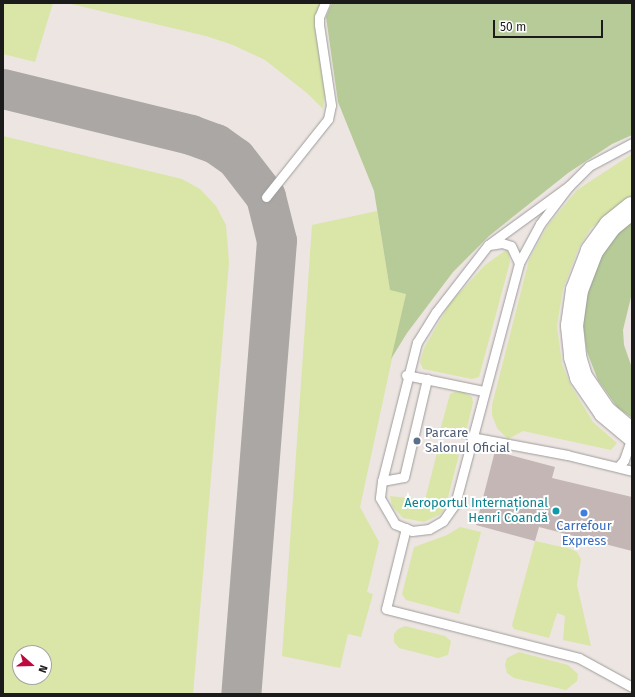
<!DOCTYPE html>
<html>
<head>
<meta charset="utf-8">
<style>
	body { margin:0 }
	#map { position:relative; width:635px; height:697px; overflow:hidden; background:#ede5e1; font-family:"Fira Sans",sans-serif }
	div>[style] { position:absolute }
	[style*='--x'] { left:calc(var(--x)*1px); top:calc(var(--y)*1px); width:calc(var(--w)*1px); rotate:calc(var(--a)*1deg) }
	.grass>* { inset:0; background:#d9e6a8 }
	.forest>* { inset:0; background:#b6cb97 }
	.taxiway>* { height:40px; margin:-20px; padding:0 20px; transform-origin:20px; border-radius:20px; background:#aba7a5 }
	.building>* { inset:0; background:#c4b6b5 }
	.roads { filter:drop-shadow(0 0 1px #9c9c9c) drop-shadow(0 0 1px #9c9c9c) }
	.service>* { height:9px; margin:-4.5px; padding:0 4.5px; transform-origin:4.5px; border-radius:4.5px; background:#fff }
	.tertiary>* { height:22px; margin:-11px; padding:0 11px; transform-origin:11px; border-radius:11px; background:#fff }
	.dots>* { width:11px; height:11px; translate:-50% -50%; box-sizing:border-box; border:2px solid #fff; border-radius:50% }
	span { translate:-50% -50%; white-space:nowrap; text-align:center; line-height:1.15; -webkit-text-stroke:4px #fff; paint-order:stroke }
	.service-label { font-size:13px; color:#4e5e75 }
	.left { translate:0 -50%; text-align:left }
	.culture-label { font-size:13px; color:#0d838f }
	.right { translate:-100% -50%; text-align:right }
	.shop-label { font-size:13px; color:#366cbe }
	.frame { position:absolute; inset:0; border:4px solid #1b1b1b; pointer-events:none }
	.north { position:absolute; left:12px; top:645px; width:40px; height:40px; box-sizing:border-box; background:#fff; border:1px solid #a4a4a4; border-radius:50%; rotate:110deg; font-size:11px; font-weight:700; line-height:16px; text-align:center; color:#1b1b1b }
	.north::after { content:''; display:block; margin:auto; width:14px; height:18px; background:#bf0740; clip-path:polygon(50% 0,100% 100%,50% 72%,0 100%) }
	.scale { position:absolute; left:493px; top:20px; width:110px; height:18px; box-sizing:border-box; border:2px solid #1b1b1b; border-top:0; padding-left:5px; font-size:12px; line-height:14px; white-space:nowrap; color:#1b1b1b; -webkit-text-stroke:3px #fff; paint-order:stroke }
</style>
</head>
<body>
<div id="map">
	<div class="grass">
		<div style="clip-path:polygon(3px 3px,53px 3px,35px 62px,3px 54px)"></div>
		<div style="clip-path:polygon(67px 3px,320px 3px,315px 18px,315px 27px,325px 95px,323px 109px,307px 93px,265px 60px,233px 45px,206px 36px)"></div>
		<div style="clip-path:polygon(evenodd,3px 136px,182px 179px,200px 189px,216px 206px,226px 225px,229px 262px,193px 694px,3px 694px,3px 136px,20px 653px,44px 653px,44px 677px,20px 677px,20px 653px)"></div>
		<div style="clip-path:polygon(632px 154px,632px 196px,591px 228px,579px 247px,563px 289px,557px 326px,562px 364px,570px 384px,593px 422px,617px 443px,611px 450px,523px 431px,508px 439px,497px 428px,492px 415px,492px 405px,529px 260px,548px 225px,577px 190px)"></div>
		<div style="clip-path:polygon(377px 211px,390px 289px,406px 294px,360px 507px,379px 542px,367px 592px,373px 594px,361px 637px,348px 634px,340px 668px,282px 656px,312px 225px)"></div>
		<div style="clip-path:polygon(506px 250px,509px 254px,510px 262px,479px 377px,472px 379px,423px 369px,420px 362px,424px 348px,450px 303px,485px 265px)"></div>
		<div style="clip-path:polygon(460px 390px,472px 397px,473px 403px,464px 440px,439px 434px,450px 394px)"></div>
		<div style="clip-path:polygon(438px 449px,459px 455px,445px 509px,439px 515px,424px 522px,403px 518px,392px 506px,390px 496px,425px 500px)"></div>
		<div style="clip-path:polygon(460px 527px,481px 532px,459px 614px,406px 600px,402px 594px,414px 547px,447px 535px)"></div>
		<div style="clip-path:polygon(535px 541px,571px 549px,577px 552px,581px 559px,577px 585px,591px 646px,563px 640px,565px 616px,557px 613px,549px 638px,514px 629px,512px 625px)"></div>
		<div style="clip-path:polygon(405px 626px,445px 636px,451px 641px,448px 655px,438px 658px,399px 648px,394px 642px,394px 634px,398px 629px)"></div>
		<div style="clip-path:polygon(519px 652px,568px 665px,578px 674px,577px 681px,566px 690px,514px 678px,507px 673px,505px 665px,507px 658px)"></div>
	</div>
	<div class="forest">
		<div style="clip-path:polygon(332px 3px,632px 3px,632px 135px,612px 144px,568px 173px,489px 236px,453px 272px,407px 333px,391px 359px,406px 294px,390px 290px,374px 191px,338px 102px,326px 17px)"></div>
		<div style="clip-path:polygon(632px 218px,632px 293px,623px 330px,624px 345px,632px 368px,632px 418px,617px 407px,598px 380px,587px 352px,583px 325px,587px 295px,599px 261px,610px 240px)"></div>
	</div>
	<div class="taxiway">
		<div style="--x:3;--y:89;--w:194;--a:13.7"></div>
		<div style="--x:191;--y:135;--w:27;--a:20"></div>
		<div style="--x:216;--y:144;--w:24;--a:35"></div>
		<div style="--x:236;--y:158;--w:49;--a:52.4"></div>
		<div style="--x:266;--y:197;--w:45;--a:76"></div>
		<div style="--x:277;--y:241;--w:454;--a:94.5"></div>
	</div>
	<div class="building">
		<div style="clip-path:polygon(495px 451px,555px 467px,552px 478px,632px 497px,632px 551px,539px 527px,535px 541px,476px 525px)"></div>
	</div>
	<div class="roads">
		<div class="service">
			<div style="--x:569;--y:186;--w:100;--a:143.9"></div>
			<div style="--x:488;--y:245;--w:85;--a:127.8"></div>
			<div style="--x:436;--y:312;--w:36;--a:122"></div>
			<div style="--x:417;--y:342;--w:143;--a:104.1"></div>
			<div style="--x:382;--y:481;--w:17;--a:97"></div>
			<div style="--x:380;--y:498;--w:30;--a:60"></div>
			<div style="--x:395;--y:524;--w:18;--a:22"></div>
			<div style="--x:412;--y:531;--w:17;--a:-7"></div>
			<div style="--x:429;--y:529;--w:16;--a:-30"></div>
			<div style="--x:443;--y:521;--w:21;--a:-55"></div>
			<div style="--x:455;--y:504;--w:249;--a:-75.1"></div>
			<div style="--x:519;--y:263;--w:44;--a:-61.7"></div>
			<div style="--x:540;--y:224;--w:48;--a:-52.7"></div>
			<div style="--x:569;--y:186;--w:28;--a:-45"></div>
			<div style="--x:589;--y:166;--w:49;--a:-28.1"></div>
			<div style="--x:266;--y:197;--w:100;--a:-51.5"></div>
			<div style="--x:328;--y:119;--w:14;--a:-78"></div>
			<div style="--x:331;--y:105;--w:81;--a:-98.5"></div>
			<div style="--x:319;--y:25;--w:8;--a:-90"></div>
			<div style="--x:319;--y:17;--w:15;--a:-67"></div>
			<div style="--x:489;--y:245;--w:13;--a:-9"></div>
			<div style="--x:502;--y:243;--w:9;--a:18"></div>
			<div style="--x:511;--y:246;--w:19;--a:65"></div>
			<div style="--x:406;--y:375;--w:79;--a:11.7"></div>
			<div style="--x:471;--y:437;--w:98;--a:10.6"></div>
			<div style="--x:567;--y:455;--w:67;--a:13.8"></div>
			<div style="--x:618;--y:467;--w:9;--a:-49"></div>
			<div style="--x:624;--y:460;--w:24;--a:-71"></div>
			<div style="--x:382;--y:481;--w:22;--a:-10"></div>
			<div style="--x:404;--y:477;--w:101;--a:-76.8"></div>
			<div style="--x:406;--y:528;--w:83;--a:103.9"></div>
			<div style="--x:386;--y:609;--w:199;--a:14.2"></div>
			<div style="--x:579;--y:658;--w:60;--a:28.7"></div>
		</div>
		<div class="tertiary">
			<div style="--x:632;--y:208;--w:28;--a:141"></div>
			<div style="--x:610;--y:226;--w:31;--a:126"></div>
			<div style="--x:592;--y:251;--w:42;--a:111"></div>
			<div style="--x:577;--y:290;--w:36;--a:98"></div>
			<div style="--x:572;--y:326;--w:31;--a:84"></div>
			<div style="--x:575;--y:357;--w:21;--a:73"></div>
			<div style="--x:581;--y:377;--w:42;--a:55.6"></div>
			<div style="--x:605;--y:412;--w:35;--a:40"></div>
		</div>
	</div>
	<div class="dots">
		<div style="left:417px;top:441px;background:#5c6f8a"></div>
		<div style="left:556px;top:511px;background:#0f9aa8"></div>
		<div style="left:584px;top:513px;background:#3f7fe0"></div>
	</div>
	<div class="service-label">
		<span class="left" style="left:425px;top:441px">Parcare<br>Salonul Oficial</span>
	</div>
	<div class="culture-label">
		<span class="right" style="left:548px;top:511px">Aeroportul Internațional<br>Henri Coandă</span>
	</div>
	<div class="shop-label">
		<span style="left:584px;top:534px">Carrefour<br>Express</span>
	</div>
	<div class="frame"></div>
	<div class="north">N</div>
	<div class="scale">50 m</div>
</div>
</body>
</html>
